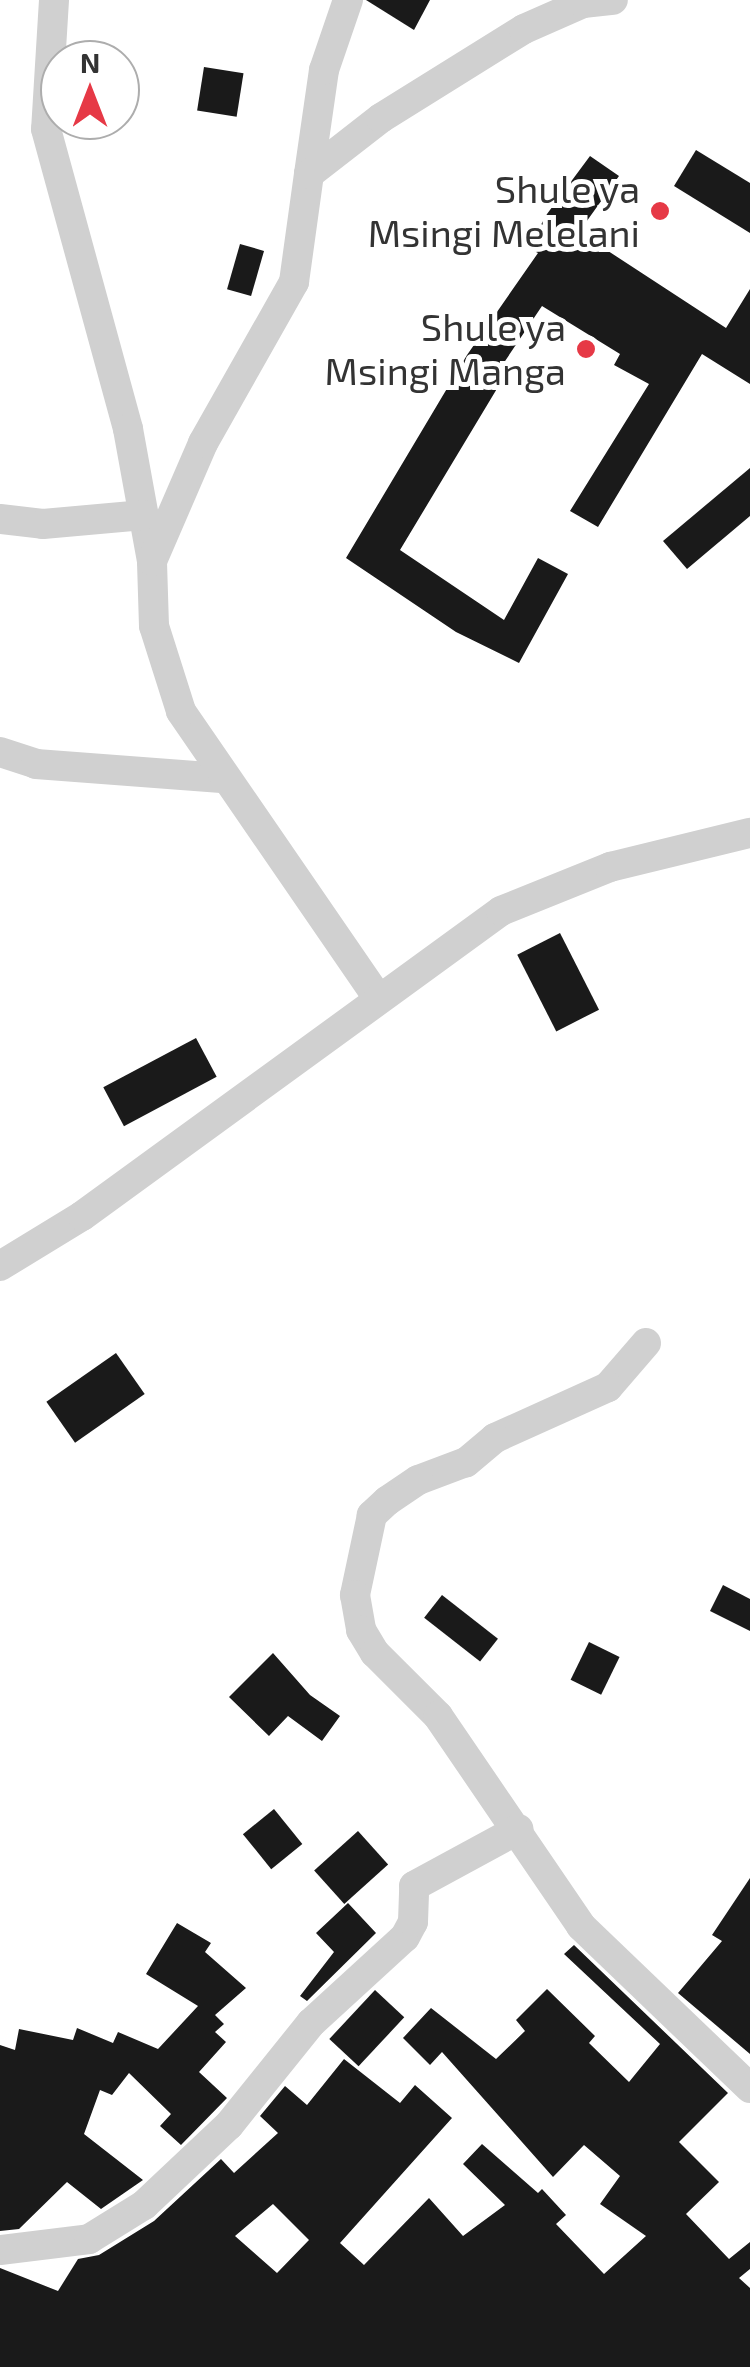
<!DOCTYPE html>
<html>
<head>
<meta charset="utf-8">
<style>
	body { margin:0 }
	#map { position:relative; width:750px; height:2367px; overflow:hidden; background:#fff; font-family:"Exo 2",sans-serif }
	div>[style] { position:absolute }
	[style*='--x'] { left:calc(var(--x)*1px); top:calc(var(--y)*1px); width:calc(var(--w)*1px); rotate:calc(var(--a)*1deg) }
	.building>* { inset:0; background:#1a1a1a; transform-origin:0 0 }
	.minor>* { height:30px; margin:-15px; padding:0 15px; transform-origin:15px; border-radius:15px; background:#d0d0d0 }
	.dots>* { width:28px; height:28px; translate:-50% -50%; box-sizing:border-box; border:5px solid #fff; border-radius:50% }
	span { translate:-50% -50%; white-space:nowrap; text-align:center; line-height:1.15; -webkit-text-stroke:10px #fff; paint-order:stroke }
	.poi-label { font-size:38px; color:#333 }
	.right { translate:-100% -50%; text-align:right }
	.north { position:absolute; left:40px; top:40px; width:100px; height:100px; box-sizing:border-box; background:#fff; border:2px solid #adadad; border-radius:50%; rotate:0deg; font-size:28px; font-weight:700; line-height:40px; text-align:center; color:#333 }
	.north::after { content:''; display:block; margin:auto; width:35px; height:45px; background:#e63946; clip-path:polygon(50% 0,100% 100%,50% 72%,0 100%) }
</style>
</head>
<body>
<div id="map">
	<div class="building">
		<div style="clip-path:polygon(366px 0,430px 0,414px 30px)"></div>
		<div style="left:204px;top:67px;width:40px;height:44px;rotate:9deg"></div>
		<div style="clip-path:polygon(696px 150px,750px 183px,750px 233px,674px 186px)"></div>
		<div style="clip-path:polygon(590px 156px,619px 176px,579px 232px,726px 328px,750px 289px,750px 384px,702px 354px,598px 527px,570px 511px,649px 384px,614px 365px,620px 354px,542px 306px,497px 373px,504px 377px,400px 550px,504px 620px,538px 558px,568px 574px,519px 663px,456px 632px,346px 558px,467px 355px,538px 253px,528px 248px,547px 214px)"></div>
		<div style="left:240px;top:244px;width:25px;height:47px;rotate:16deg"></div>
		<div style="clip-path:polygon(750px 468px,750px 516px,687px 569px,663px 541px)"></div>
		<div style="left:560px;top:933px;width:86px;height:48px;rotate:63deg"></div>
		<div style="left:196px;top:1038px;width:44px;height:105px;rotate:62deg"></div>
		<div style="left:116px;top:1353px;width:50px;height:85px;rotate:55deg"></div>
		<div style="clip-path:polygon(723px 1585px,750px 1599px,750px 1631px,710px 1611px)"></div>
		<div style="left:442px;top:1595px;width:71px;height:29px;rotate:38deg"></div>
		<div style="left:589px;top:1642px;width:34px;height:42px;rotate:26deg"></div>
		<div style="clip-path:polygon(273px 1653px,310px 1695px,340px 1716px,322px 1741px,288px 1716px,269px 1736px,229px 1697px)"></div>
		<div style="left:274px;top:1809px;width:45px;height:40px;rotate:51deg"></div>
		<div style="left:358px;top:1831px;width:45px;height:59px;rotate:48deg"></div>
		<div style="clip-path:polygon(750px 1878px,750px 2054px,678px 1993px,722px 1941px,712px 1935px)"></div>
		<div style="clip-path:polygon(348px 1903px,376px 1933px,307px 2001px,300px 1996px,334px 1952px,316px 1933px)"></div>
		<div style="clip-path:polygon(177px 1923px,211px 1943px,205px 1952px,246px 1988px,215px 2015px,224px 2024px,215px 2032px,226px 2042px,199px 2072px,227px 2098px,181px 2145px,160px 2126px,171px 2114px,129px 2073px,112px 2095px,100px 2090px,84px 2134px,143px 2180px,101px 2209px,67px 2182px,19px 2229px,0 2231px,0 2045px,15px 2050px,19px 2029px,73px 2040px,77px 2028px,113px 2043px,118px 2032px,158px 2049px,198px 2006px,146px 1974px)"></div>
		<div style="clip-path:polygon(evenodd,574px 1945px,728px 2093px,679px 2142px,719px 2182px,686px 2214px,729px 2259px,750px 2242px,750px 2269px,739px 2278px,750px 2288px,750px 2367px,0 2367px,0 2268px,58px 2291px,78px 2259px,99px 2255px,154px 2221px,221px 2159px,234px 2173px,278px 2133px,260px 2116px,285px 2086px,307px 2105px,344px 2059px,400px 2103px,415px 2085px,452px 2118px,340px 2243px,364px 2265px,429px 2198px,463px 2236px,505px 2205px,463px 2164px,482px 2144px,538px 2193px,542px 2189px,566px 2215px,556px 2224px,604px 2274px,646px 2236px,600px 2204px,620px 2176px,584px 2145px,553px 2177px,442px 2052px,430px 2065px,403px 2038px,431px 2008px,496px 2059px,525px 2031px,516px 2020px,547px 1989px,595px 2036px,589px 2043px,629px 2082px,660px 2044px,564px 1954px,574px 1945px,273px 2204px,309px 2240px,277px 2273px,235px 2236px,273px 2204px)"></div>
		<div style="left:375px;top:1990px;width:40px;height:67px;rotate:43deg"></div>
	</div>
	<div class="minor">
		<div style="--x:54;--y:0;--w:129;--a:93.5"></div>
		<div style="--x:46;--y:129;--w:311;--a:74.7"></div>
		<div style="--x:128;--y:429;--w:134;--a:79.7"></div>
		<div style="--x:309;--y:174;--w:105;--a:-81.8"></div>
		<div style="--x:324;--y:70;--w:74;--a:-71.1"></div>
		<div style="--x:0;--y:519;--w:43;--a:6.6"></div>
		<div style="--x:43;--y:524;--w:101;--a:-5.1"></div>
		<div style="--x:0;--y:752;--w:38;--a:18"></div>
		<div style="--x:36;--y:764;--w:186;--a:4.3"></div>
		<div style="--x:378;--y:998;--w:348;--a:-124.5"></div>
		<div style="--x:181;--y:711;--w:89;--a:-107.6"></div>
		<div style="--x:154;--y:626;--w:65;--a:-91.8"></div>
		<div style="--x:152;--y:561;--w:129;--a:-66.6"></div>
		<div style="--x:203;--y:443;--w:185;--a:-60.5"></div>
		<div style="--x:294;--y:282;--w:109;--a:-82.1"></div>
		<div style="--x:309;--y:174;--w:91;--a:-37.9"></div>
		<div style="--x:381;--y:118;--w:168;--a:-31.9"></div>
		<div style="--x:524;--y:29;--w:64;--a:-23.8"></div>
		<div style="--x:583;--y:3;--w:30;--a:-6"></div>
		<div style="--x:0;--y:1266;--w:96;--a:-31.4"></div>
		<div style="--x:82;--y:1216;--w:518;--a:-36.05"></div>
		<div style="--x:501;--y:911;--w:118;--a:-22"></div>
		<div style="--x:610;--y:867;--w:144;--a:-13.7"></div>
		<div style="--x:646;--y:1343;--w:58;--a:130.8"></div>
		<div style="--x:608;--y:1387;--w:124;--a:155.7"></div>
		<div style="--x:495;--y:1438;--w:38;--a:140"></div>
		<div style="--x:466;--y:1462;--w:51;--a:159.4"></div>
		<div style="--x:418;--y:1480;--w:37;--a:146"></div>
		<div style="--x:387;--y:1501;--w:21;--a:137"></div>
		<div style="--x:372;--y:1515;--w:82;--a:102"></div>
		<div style="--x:355;--y:1595;--w:36;--a:80"></div>
		<div style="--x:361;--y:1630;--w:27;--a:59"></div>
		<div style="--x:375;--y:1653;--w:89;--a:45"></div>
		<div style="--x:438;--y:1716;--w:254;--a:55.7"></div>
		<div style="--x:581;--y:1926;--w:234;--a:43.8"></div>
		<div style="--x:0;--y:2250;--w:90;--a:-7"></div>
		<div style="--x:89;--y:2239;--w:65;--a:-31.7"></div>
		<div style="--x:144;--y:2205;--w:117;--a:-43.3"></div>
		<div style="--x:229;--y:2125;--w:131;--a:-51.2"></div>
		<div style="--x:311;--y:2023;--w:127;--a:-42.5"></div>
		<div style="--x:405;--y:1937;--w:17;--a:-62"></div>
		<div style="--x:413;--y:1922;--w:36;--a:-88"></div>
		<div style="--x:414;--y:1886;--w:119;--a:-28.5"></div>
	</div>
	<div class="dots">
		<div style="left:660px;top:211px;background:#e63946"></div>
		<div style="left:586px;top:349px;background:#e63946"></div>
	</div>
	<div class="poi-label">
		<span class="right" style="left:640px;top:211px">Shule ya<br>Msingi Melelani</span>
		<span class="right" style="left:566px;top:349px">Shule ya<br>Msingi Manga</span>
	</div>
	<div class="north">N</div>
</div>
</body>
</html>
